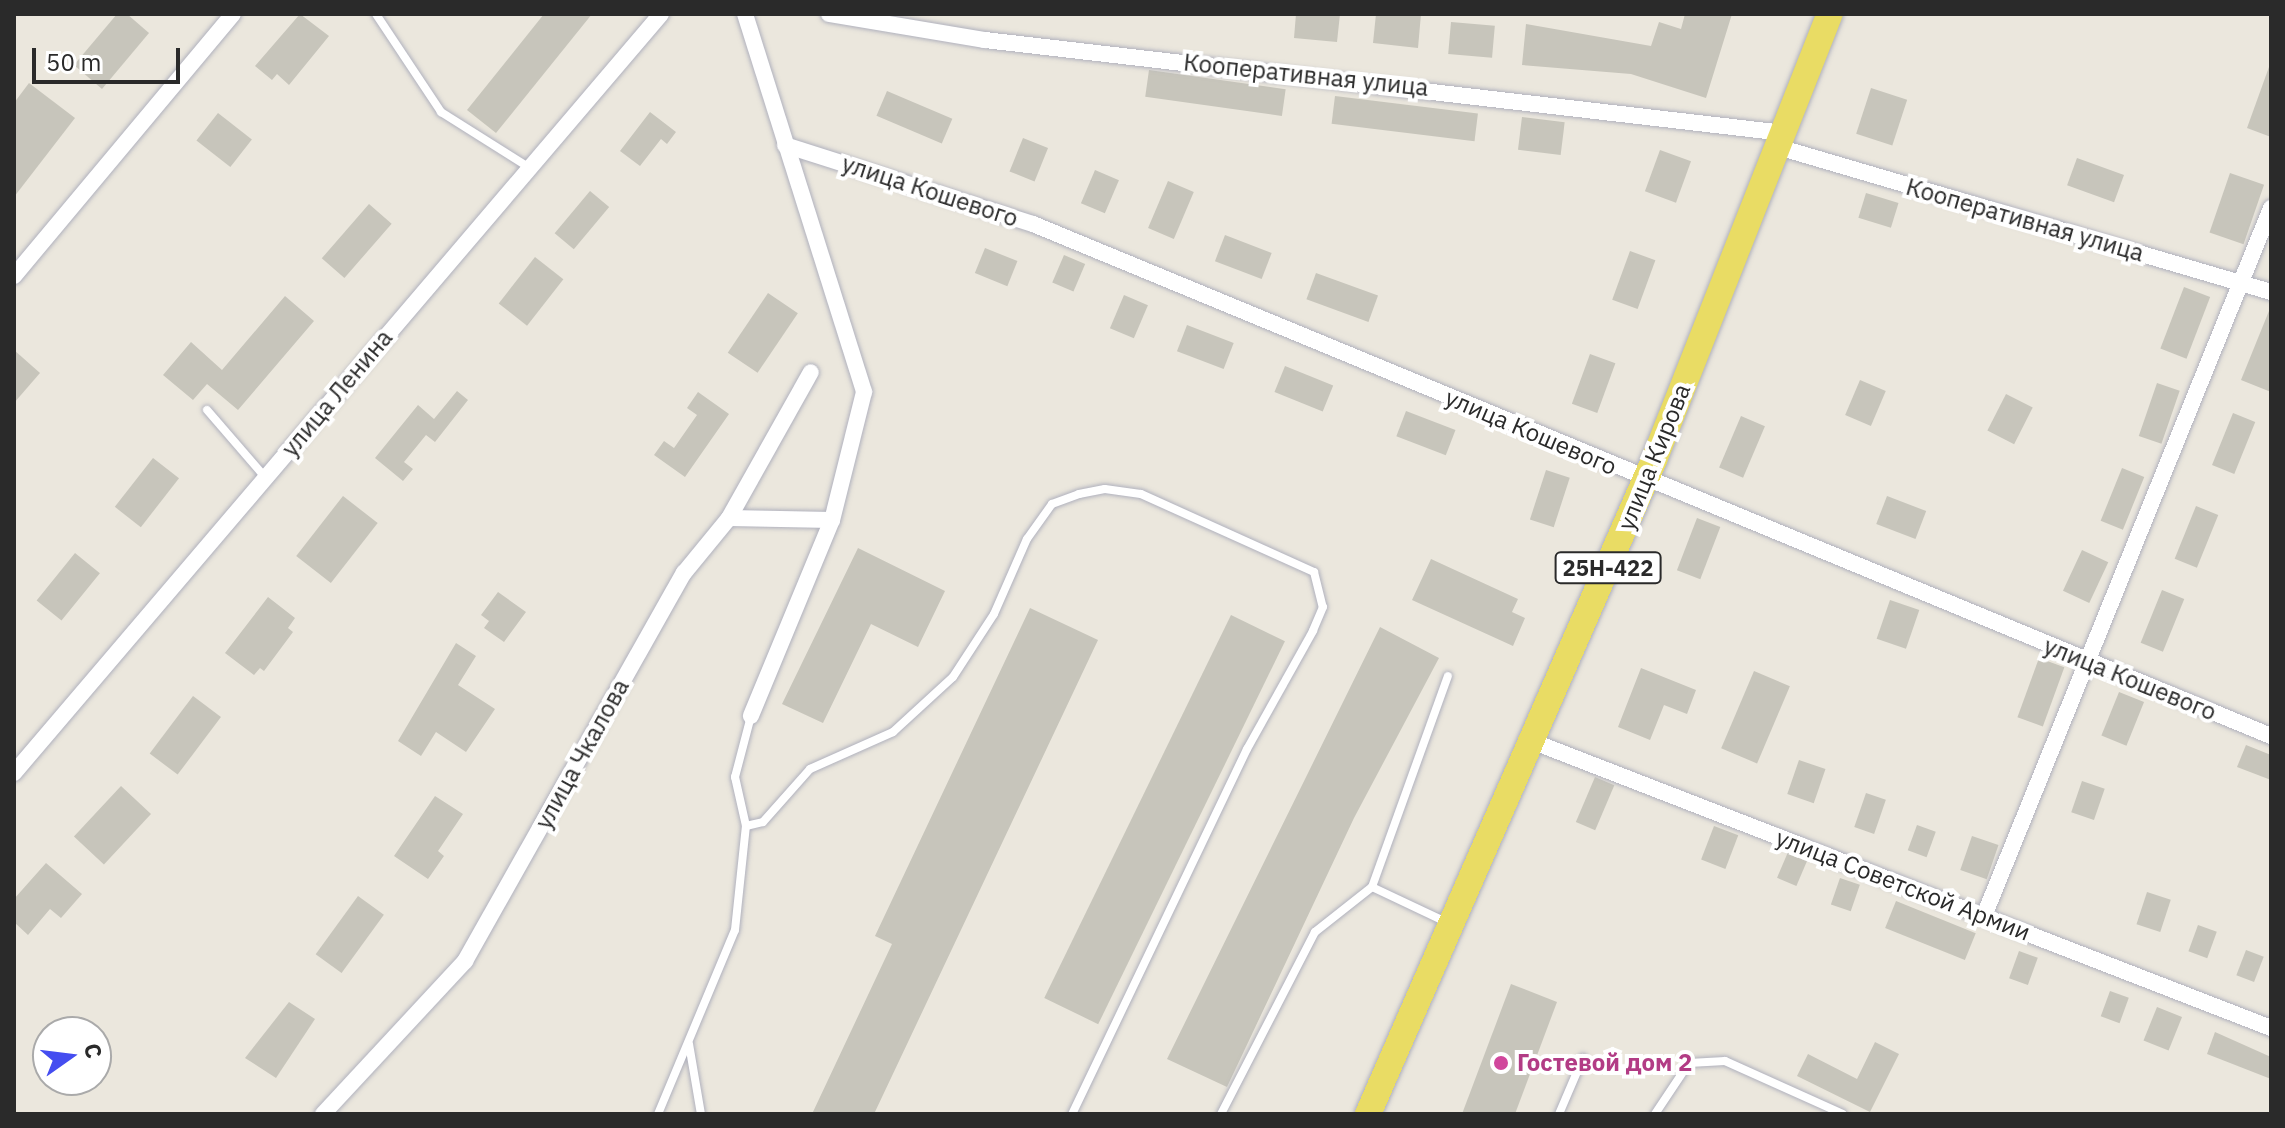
<!DOCTYPE html>
<html>
<head>
<meta charset="utf-8">
<style>
	body { margin:0 }
	#map { position:relative; width:2285px; height:1128px; overflow:hidden; background:#ebe7dd; font-family:"IBM Plex Sans",sans-serif }
	div>[style] { position:absolute }
	[style*='--x'] { left:calc(var(--x)*1px); top:calc(var(--y)*1px); width:calc(var(--w)*1px); rotate:calc(var(--a)*1deg) }
	.building>* { inset:0; background:#c7c5bb; transform-origin:0 0 }
	.roads { filter:drop-shadow(0 0 2px #b0b1bd) drop-shadow(0 0 2px #b0b1bd) }
	.service>* { height:8px; margin:-4px; padding:0 4px; transform-origin:4px; border-radius:4px; background:#fff }
	.minor>* { height:16px; margin:-8px; padding:0 8px; transform-origin:8px; border-radius:8px; background:#fff }
	.primary>* { height:26px; margin:-13px; padding:0 13px; transform-origin:13px; border-radius:13px; background:#e9dc64 }
	.dots>* { width:22px; height:22px; translate:-50% -50%; box-sizing:border-box; border:4px solid #fff; border-radius:50% }
	span { translate:-50% -50%; white-space:nowrap; text-align:center; line-height:1.15; -webkit-text-stroke:8px #fff; paint-order:stroke }
	.shield-label span { padding:2px 6px; background:#fff; border:2px solid; border-radius:6px; -webkit-text-stroke-width:0 }
	.shield-label { font-size:22px; color:#2a2a2a; font-weight:700 }
	.street-label { font-size:24px; color:#2a2a2a }
	.hotel-label { font-size:24px; color:#b23c85; font-weight:700 }
	.left { translate:0 -50%; text-align:left }
	.frame { position:absolute; inset:0; border:16px solid #2a2a2a; pointer-events:none }
	.north { position:absolute; left:32px; top:1016px; width:80px; height:80px; box-sizing:border-box; background:#fff; border:2px solid #aaa; border-radius:50%; rotate:76deg; font-size:22px; font-weight:700; line-height:32px; text-align:center; color:#2a2a2a }
	.north::after { content:''; display:block; margin:auto; width:28px; height:36px; background:#454df0; clip-path:polygon(50% 0,100% 100%,50% 72%,0 100%) }
	.scale { position:absolute; left:32px; top:48px; width:148px; height:36px; box-sizing:border-box; border:4px solid #2a2a2a; border-top:0; padding-left:10px; font-size:24px; line-height:28px; white-space:nowrap; color:#2a2a2a; -webkit-text-stroke:6px #fff; paint-order:stroke }
</style>
</head>
<body>
<div id="map">
	<div class="building">
		<div style="clip-path:polygon(117px 14px,127px 14px,149px 33px,102px 89px,74px 65px)"></div>
		<div style="clip-path:polygon(300px 14px,329px 36px,289px 85px,277px 74px,272px 80px,255px 66px)"></div>
		<div style="clip-path:polygon(544px 14px,592px 14px,496px 133px,467px 110px)"></div>
		<div style="clip-path:polygon(1296px 14px,1340px 14px,1337px 42px,1294px 38px)"></div>
		<div style="clip-path:polygon(1376px 14px,1421px 14px,1418px 48px,1373px 43px)"></div>
		<div style="clip-path:polygon(1685px 14px,1732px 14px,1706px 98px,1631px 74px,1522px 65px,1526px 24px,1651px 46px,1659px 22px,1681px 29px)"></div>
		<div style="left:1451px;top:22px;width:44px;height:32px;rotate:5deg"></div>
		<div style="clip-path:polygon(2269px 67px,2271px 68px,2271px 137px,2247px 128px)"></div>
		<div style="left:1149px;top:70px;width:138px;height:27px;rotate:8deg"></div>
		<div style="clip-path:polygon(29px 83px,75px 118px,14px 197px,14px 103px)"></div>
		<div style="left:1871px;top:88px;width:38px;height:48px;rotate:18deg"></div>
		<div style="left:887px;top:91px;width:71px;height:27px;rotate:23deg"></div>
		<div style="left:1335px;top:96px;width:144px;height:28px;rotate:7deg"></div>
		<div style="clip-path:polygon(650px 112px,676px 132px,667px 144px,661px 139px,640px 166px,620px 151px)"></div>
		<div style="left:218px;top:113px;width:43px;height:35px;rotate:38deg"></div>
		<div style="left:1522px;top:117px;width:43px;height:33px;rotate:7deg"></div>
		<div style="left:1023px;top:138px;width:27px;height:36px;rotate:22deg"></div>
		<div style="left:1660px;top:150px;width:33px;height:44px;rotate:20deg"></div>
		<div style="left:2077px;top:158px;width:50px;height:29px;rotate:20deg"></div>
		<div style="left:1095px;top:170px;width:26px;height:36px;rotate:23deg"></div>
		<div style="left:2230px;top:173px;width:36px;height:63px;rotate:19deg"></div>
		<div style="left:1168px;top:181px;width:28px;height:51px;rotate:23deg"></div>
		<div style="left:590px;top:191px;width:25px;height:55px;rotate:40deg"></div>
		<div style="left:1866px;top:193px;width:34px;height:26px;rotate:17deg"></div>
		<div style="left:369px;top:204px;width:30px;height:72px;rotate:41deg"></div>
		<div style="left:1225px;top:235px;width:50px;height:28px;rotate:21deg"></div>
		<div style="left:985px;top:248px;width:35px;height:27px;rotate:22deg"></div>
		<div style="left:1630px;top:251px;width:27px;height:52px;rotate:20deg"></div>
		<div style="left:1064px;top:255px;width:23px;height:30px;rotate:23deg"></div>
		<div style="left:535px;top:257px;width:36px;height:59px;rotate:38deg"></div>
		<div style="left:1316px;top:273px;width:66px;height:28px;rotate:20deg"></div>
		<div style="left:2184px;top:287px;width:28px;height:66px;rotate:21deg"></div>
		<div style="left:768px;top:293px;width:36px;height:72px;rotate:34deg"></div>
		<div style="left:1124px;top:295px;width:26px;height:36px;rotate:23deg"></div>
		<div style="clip-path:polygon(285px 296px,314px 321px,238px 410px,207px 384px,193px 400px,163px 375px,191px 342px,222px 370px)"></div>
		<div style="clip-path:polygon(2271px 306px,2271px 392px,2241px 380px)"></div>
		<div style="left:1187px;top:325px;width:50px;height:28px;rotate:21deg"></div>
		<div style="clip-path:polygon(14px 350px,40px 373px,14px 403px)"></div>
		<div style="left:1590px;top:354px;width:27px;height:53px;rotate:20deg"></div>
		<div style="left:1285px;top:366px;width:52px;height:28px;rotate:22deg"></div>
		<div style="left:1860px;top:380px;width:28px;height:38px;rotate:23deg"></div>
		<div style="left:2157px;top:383px;width:24px;height:56px;rotate:19deg"></div>
		<div style="clip-path:polygon(457px 391px,468px 400px,435px 442px,426px 435px,404px 462px,413px 469px,403px 481px,375px 458px,418px 405px,434px 419px)"></div>
		<div style="clip-path:polygon(698px 392px,729px 414px,685px 477px,654px 455px,664px 441px,674px 448px,697px 415px,687px 408px)"></div>
		<div style="left:2006px;top:394px;width:30px;height:41px;rotate:27deg"></div>
		<div style="left:1406px;top:411px;width:53px;height:27px;rotate:21deg"></div>
		<div style="left:2233px;top:413px;width:24px;height:56px;rotate:22deg"></div>
		<div style="left:1741px;top:416px;width:26px;height:56px;rotate:23deg"></div>
		<div style="left:153px;top:458px;width:33px;height:62px;rotate:38deg"></div>
		<div style="left:2122px;top:468px;width:24px;height:57px;rotate:22deg"></div>
		<div style="left:1546px;top:470px;width:25px;height:52px;rotate:18deg"></div>
		<div style="left:343px;top:496px;width:44px;height:76px;rotate:38deg"></div>
		<div style="left:1887px;top:496px;width:42px;height:30px;rotate:21deg"></div>
		<div style="left:2196px;top:506px;width:24px;height:57px;rotate:22deg"></div>
		<div style="left:1697px;top:518px;width:25px;height:56px;rotate:21deg"></div>
		<div style="clip-path:polygon(858px 548px,945px 591px,918px 647px,871px 624px,823px 723px,782px 704px)"></div>
		<div style="left:2082px;top:550px;width:29px;height:45px;rotate:25deg"></div>
		<div style="left:75px;top:553px;width:32px;height:61px;rotate:39deg"></div>
		<div style="clip-path:polygon(1431px 559px,1518px 599px,1512px 612px,1525px 618px,1513px 646px,1412px 600px)"></div>
		<div style="left:2162px;top:590px;width:24px;height:57px;rotate:22deg"></div>
		<div style="clip-path:polygon(498px 592px,526px 612px,504px 642px,484px 628px,489px 621px,481px 615px)"></div>
		<div style="clip-path:polygon(268px 597px,295px 618px,288px 628px,293px 632px,264px 671px,260px 668px,254px 675px,225px 653px)"></div>
		<div style="left:1890px;top:600px;width:31px;height:41px;rotate:19deg"></div>
		<div style="clip-path:polygon(1030px 608px,1098px 640px,874px 1114px,812px 1114px,892px 944px,875px 936px)"></div>
		<div style="left:1231px;top:615px;width:60px;height:426px;rotate:26deg"></div>
		<div style="clip-path:polygon(1380px 627px,1439px 658px,1354px 818px,1227px 1087px,1167px 1059px)"></div>
		<div style="clip-path:polygon(456px 643px,476px 656px,458px 685px,495px 709px,466px 752px,436px 732px,421px 756px,398px 741px)"></div>
		<div style="left:2039px;top:658px;width:27px;height:63px;rotate:20deg"></div>
		<div style="clip-path:polygon(1641px 668px,1696px 690px,1687px 714px,1664px 705px,1650px 740px,1618px 727px)"></div>
		<div style="left:1754px;top:671px;width:39px;height:84px;rotate:23deg"></div>
		<div style="left:2119px;top:692px;width:27px;height:47px;rotate:22deg"></div>
		<div style="left:193px;top:696px;width:35px;height:72px;rotate:37deg"></div>
		<div style="clip-path:polygon(2246px 745px,2271px 755px,2271px 780px,2237px 767px)"></div>
		<div style="left:1799px;top:760px;width:28px;height:36px;rotate:19deg"></div>
		<div style="left:1595px;top:777px;width:21px;height:49px;rotate:23deg"></div>
		<div style="left:2082px;top:781px;width:24px;height:33px;rotate:19deg"></div>
		<div style="left:121px;top:786px;width:41px;height:69px;rotate:43deg"></div>
		<div style="left:1866px;top:793px;width:21px;height:36px;rotate:19deg"></div>
		<div style="clip-path:polygon(435px 796px,463px 814px,438px 851px,444px 856px,428px 879px,394px 856px)"></div>
		<div style="left:1917px;top:825px;width:20px;height:27px;rotate:20deg"></div>
		<div style="left:1714px;top:826px;width:26px;height:36px;rotate:21deg"></div>
		<div style="left:1972px;top:836px;width:28px;height:36px;rotate:19deg"></div>
		<div style="left:1788px;top:852px;width:21px;height:28px;rotate:23deg"></div>
		<div style="clip-path:polygon(46px 863px,82px 894px,61px 918px,50px 909px,28px 935px,14px 922px,14px 899px)"></div>
		<div style="left:1840px;top:878px;width:21px;height:28px;rotate:19deg"></div>
		<div style="left:2147px;top:892px;width:25px;height:34px;rotate:18deg"></div>
		<div style="left:358px;top:896px;width:32px;height:72px;rotate:36deg"></div>
		<div style="left:1896px;top:901px;width:86px;height:29px;rotate:22deg"></div>
		<div style="left:2198px;top:925px;width:20px;height:28px;rotate:20deg"></div>
		<div style="left:2246px;top:950px;width:19px;height:27px;rotate:21deg"></div>
		<div style="left:2019px;top:951px;width:20px;height:29px;rotate:20deg"></div>
		<div style="clip-path:polygon(1511px 984px,1557px 1002px,1515px 1114px,1462px 1114px)"></div>
		<div style="left:2110px;top:991px;width:20px;height:27px;rotate:20deg"></div>
		<div style="clip-path:polygon(289px 1002px,315px 1019px,276px 1078px,245px 1058px)"></div>
		<div style="left:2157px;top:1007px;width:27px;height:36px;rotate:22deg"></div>
		<div style="clip-path:polygon(2215px 1032px,2271px 1057px,2271px 1079px,2207px 1054px)"></div>
		<div style="clip-path:polygon(1875px 1042px,1899px 1054px,1870px 1112px,1797px 1076px,1808px 1054px,1857px 1079px)"></div>
	</div>
	<div class="roads">
		<div class="service">
			<div style="--x:376;--y:14;--w:118;--a:56.4"></div>
			<div style="--x:441;--y:112;--w:105;--a:32.2"></div>
			<div style="--x:207;--y:410;--w:89;--a:49.1"></div>
			<div style="--x:751;--y:716;--w:63;--a:104.7"></div>
			<div style="--x:735;--y:777;--w:50;--a:77.3"></div>
			<div style="--x:746;--y:826;--w:17;--a:-13"></div>
			<div style="--x:763;--y:822;--w:71;--a:-48.4"></div>
			<div style="--x:810;--y:769;--w:91;--a:-24"></div>
			<div style="--x:893;--y:732;--w:81;--a:-42.5"></div>
			<div style="--x:953;--y:677;--w:75;--a:-56.9"></div>
			<div style="--x:994;--y:614;--w:82;--a:-66.3"></div>
			<div style="--x:1027;--y:539;--w:43;--a:-54.5"></div>
			<div style="--x:1052;--y:504;--w:29;--a:-20"></div>
			<div style="--x:1079;--y:494;--w:26;--a:-11"></div>
			<div style="--x:1105;--y:489;--w:36;--a:8"></div>
			<div style="--x:1141;--y:494;--w:190;--a:24.3"></div>
			<div style="--x:1314;--y:572;--w:36;--a:76"></div>
			<div style="--x:1323;--y:607;--w:26;--a:113"></div>
			<div style="--x:1313;--y:631;--w:135;--a:119.2"></div>
			<div style="--x:1247;--y:749;--w:405;--a:115.6"></div>
			<div style="--x:1372;--y:887;--w:84;--a:25.3"></div>
			<div style="--x:689;--y:1044;--w:71;--a:80.3"></div>
			<div style="--x:658;--y:1114;--w:199;--a:-67.3"></div>
			<div style="--x:735;--y:930;--w:105;--a:-84"></div>
			<div style="--x:1221;--y:1114;--w:205;--a:-62.7"></div>
			<div style="--x:1315;--y:932;--w:73;--a:-38.3"></div>
			<div style="--x:1372;--y:887;--w:224;--a:-70.2"></div>
			<div style="--x:1559;--y:1114;--w:61;--a:-66.8"></div>
			<div style="--x:1655;--y:1114;--w:61;--a:-56.3"></div>
			<div style="--x:1689;--y:1063;--w:36;--a:-3"></div>
			<div style="--x:1725;--y:1061;--w:129;--a:24.2"></div>
		</div>
		<div class="minor">
			<div style="--x:745;--y:14;--w:396;--a:72.5"></div>
			<div style="--x:864;--y:392;--w:132;--a:104"></div>
			<div style="--x:832;--y:520;--w:212;--a:112.5"></div>
			<div style="--x:829;--y:14;--w:158;--a:9.5"></div>
			<div style="--x:985;--y:40;--w:804;--a:6.64"></div>
			<div style="--x:785;--y:145;--w:260;--a:17.7"></div>
			<div style="--x:1033;--y:224;--w:1340;--a:22.47"></div>
			<div style="--x:1778;--y:147;--w:514;--a:16.39"></div>
			<div style="--x:14;--y:276;--w:341;--a:-50.1"></div>
			<div style="--x:729;--y:518;--w:103;--a:1.1"></div>
			<div style="--x:1534;--y:742;--w:791;--a:21.21"></div>
			<div style="--x:14;--y:773;--w:997;--a:-49.55"></div>
			<div style="--x:1984;--y:916;--w:764;--a:-67.93"></div>
			<div style="--x:323;--y:1114;--w:209;--a:-47.1"></div>
			<div style="--x:465;--y:961;--w:446;--a:-60.6"></div>
			<div style="--x:684;--y:573;--w:71;--a:-50.7"></div>
			<div style="--x:729;--y:518;--w:167;--a:-60.7"></div>
		</div>
		<div class="primary">
			<div style="--x:1368;--y:1114;--w:714;--a:-66.38"></div>
			<div style="--x:1654;--y:460;--w:479;--a:-68.5"></div>
		</div>
	</div>
	<div class="dots">
		<div style="left:1501px;top:1063px;background:#d1479c"></div>
	</div>
	<div class="shield-label">
		<span style="left:1608px;top:568px">25Н-422</span>
	</div>
	<div class="street-label">
		<span style="left:1306px;top:75px;rotate:6deg">Кооперативная улица</span>
		<span style="left:930px;top:191px;rotate:18deg">улица Кошевого</span>
		<span style="left:2025px;top:220px;rotate:16deg">Кооперативная улица</span>
		<span style="left:337px;top:393px;rotate:-50deg">улица Ленина</span>
		<span style="left:1531px;top:432px;rotate:23deg">улица Кошевого</span>
		<span style="left:1654px;top:457px;rotate:-68deg">улица Кирова</span>
		<span style="left:2130px;top:679px;rotate:22deg">улица Кошевого</span>
		<span style="left:582px;top:754px;rotate:-61deg">улица Чкалова</span>
		<span style="left:1903px;top:885px;rotate:21deg">улица Советской Армии</span>
	</div>
	<div class="hotel-label">
		<span class="left" style="left:1517px;top:1063px">Гостевой дом 2</span>
	</div>
	<div class="frame"></div>
	<div class="north">С</div>
	<div class="scale">50 m</div>
</div>
</body>
</html>
